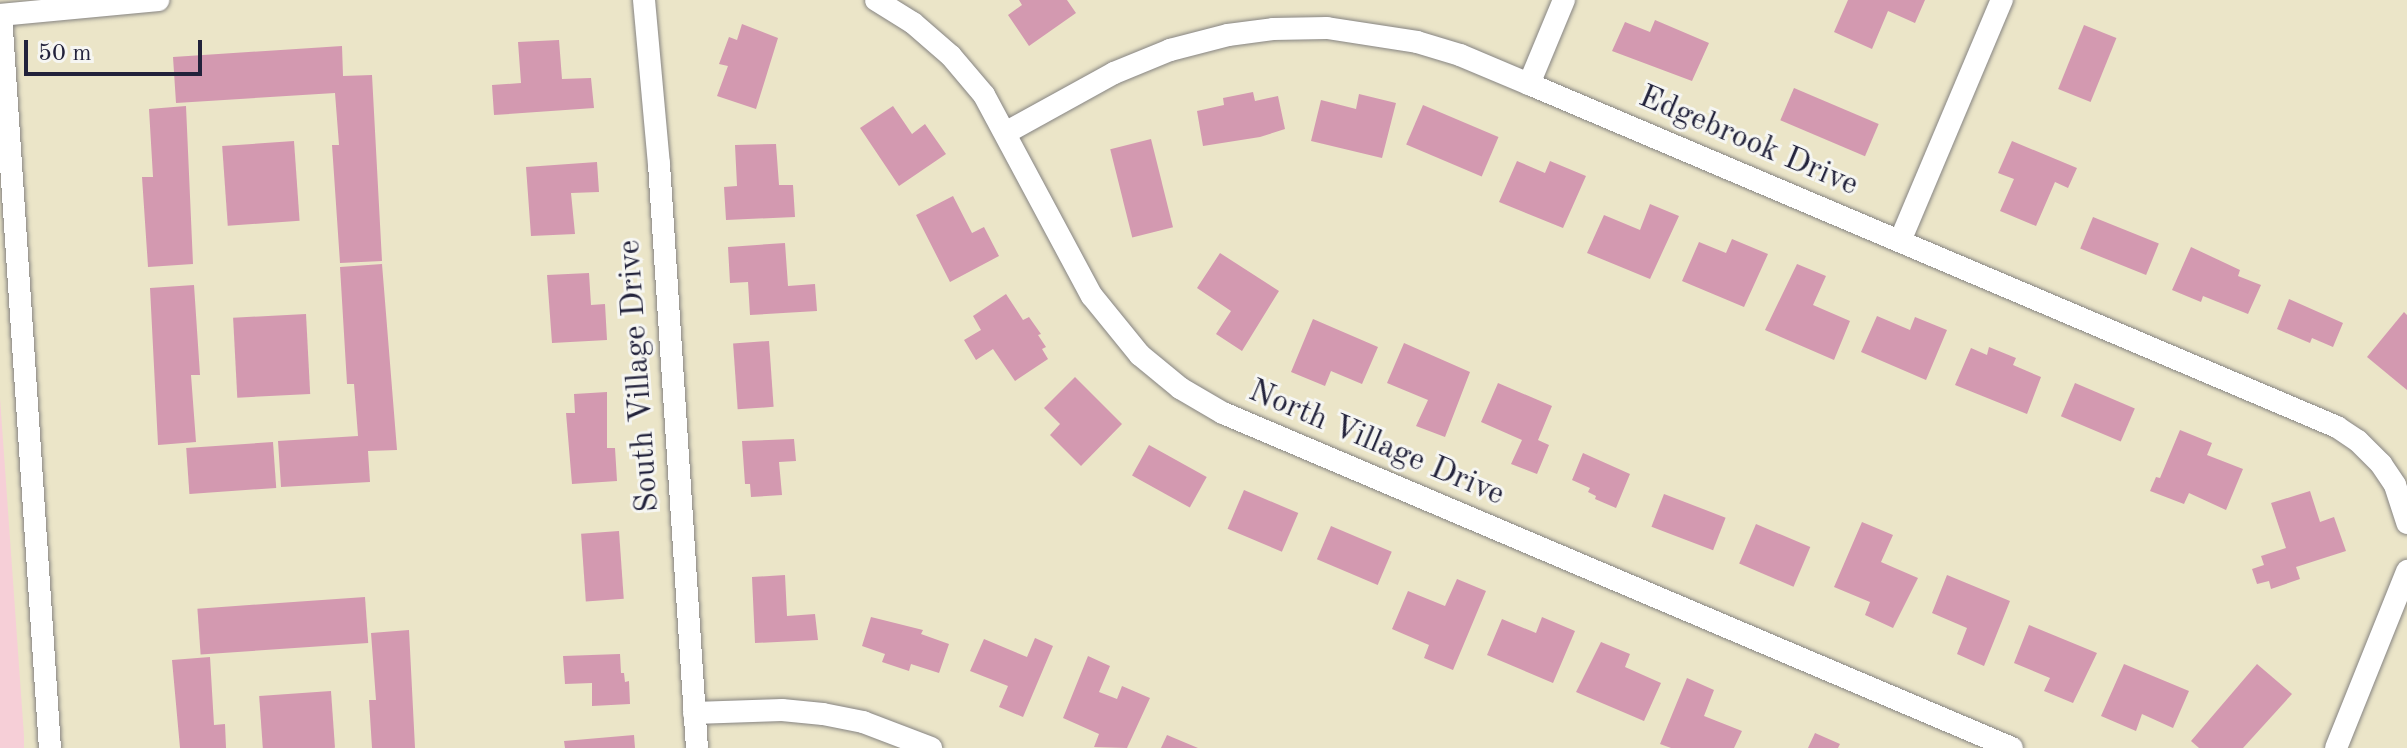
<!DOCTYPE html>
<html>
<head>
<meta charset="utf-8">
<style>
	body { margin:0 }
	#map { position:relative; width:2407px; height:748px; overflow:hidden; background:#ebe5c8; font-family:"Old Standard TT",serif }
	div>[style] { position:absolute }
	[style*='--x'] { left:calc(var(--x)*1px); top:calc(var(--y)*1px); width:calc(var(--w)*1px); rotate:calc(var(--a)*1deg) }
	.built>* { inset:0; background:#f6cfd7 }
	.building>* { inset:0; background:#d399b0; transform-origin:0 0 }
	.roads { filter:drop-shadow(0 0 2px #868482) drop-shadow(0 0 2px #868482) }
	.street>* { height:22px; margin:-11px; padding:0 11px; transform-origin:11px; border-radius:11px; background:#fff }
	span { translate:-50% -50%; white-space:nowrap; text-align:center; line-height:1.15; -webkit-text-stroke:6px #f6f6f2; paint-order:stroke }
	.street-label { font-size:32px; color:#22223b }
	.scale { position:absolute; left:24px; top:40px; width:178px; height:36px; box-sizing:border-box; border:4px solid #22223b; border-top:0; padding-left:10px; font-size:24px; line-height:28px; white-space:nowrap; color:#22223b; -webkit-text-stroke:6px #f6f6f2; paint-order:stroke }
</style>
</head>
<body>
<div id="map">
	<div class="built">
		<div style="clip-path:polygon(0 398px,24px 736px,24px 748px,0 748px)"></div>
	</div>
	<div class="building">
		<div style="clip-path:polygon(1019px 0,1067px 0,1076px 13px,1029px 46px,1008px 15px,1022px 5px)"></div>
		<div style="clip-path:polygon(1848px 0,1925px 0,1915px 23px,1888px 11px,1872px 49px,1834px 32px)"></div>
		<div style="clip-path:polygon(1655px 20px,1709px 43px,1692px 81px,1612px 51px,1625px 22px,1650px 32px)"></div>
		<div style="clip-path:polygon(742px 24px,778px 38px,756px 109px,717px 96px,728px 66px,719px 64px,729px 37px,737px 40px)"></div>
		<div style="left:2084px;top:25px;width:35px;height:69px;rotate:22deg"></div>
		<div style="clip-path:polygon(559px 40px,562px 79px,591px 78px,594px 108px,494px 115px,492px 85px,521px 83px,518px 42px)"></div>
		<div style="clip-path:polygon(342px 46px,343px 76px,372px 75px,382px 261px,340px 263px,332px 145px,339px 145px,335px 93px,176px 103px,173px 57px)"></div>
		<div style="left:1794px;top:88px;width:92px;height:35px;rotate:23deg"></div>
		<div style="clip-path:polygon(1253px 92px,1255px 101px,1278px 96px,1285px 129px,1260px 137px,1203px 146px,1197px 111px,1224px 105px,1223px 98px)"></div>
		<div style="clip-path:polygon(1359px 94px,1396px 103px,1382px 158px,1311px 141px,1321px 100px,1356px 109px)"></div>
		<div style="left:1423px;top:105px;width:82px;height:43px;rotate:23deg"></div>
		<div style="clip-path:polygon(186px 106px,193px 264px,148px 267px,142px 177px,153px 177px,149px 109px)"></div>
		<div style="clip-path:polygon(893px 106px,912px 134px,925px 124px,946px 154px,899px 186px,860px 128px)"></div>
		<div style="left:1151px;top:139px;width:91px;height:42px;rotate:76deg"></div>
		<div style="left:294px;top:141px;width:80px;height:72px;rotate:86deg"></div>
		<div style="clip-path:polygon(2012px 141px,2077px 168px,2068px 188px,2055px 182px,2036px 226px,2000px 211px,2014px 179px,1998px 173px)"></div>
		<div style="clip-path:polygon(776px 144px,779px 185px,793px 185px,795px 217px,726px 220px,724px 187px,737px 186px,735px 145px)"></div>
		<div style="clip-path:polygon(1517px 161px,1545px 173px,1550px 161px,1586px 176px,1563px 228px,1499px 202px)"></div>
		<div style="clip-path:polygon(597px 162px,599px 192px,571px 193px,575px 234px,531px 236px,526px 167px)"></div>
		<div style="clip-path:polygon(953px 196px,972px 233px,984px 227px,999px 256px,950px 282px,916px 215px)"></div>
		<div style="clip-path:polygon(1650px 204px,1679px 216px,1650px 279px,1587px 253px,1604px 215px,1640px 230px)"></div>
		<div style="left:2093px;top:217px;width:71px;height:34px;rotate:22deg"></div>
		<div style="clip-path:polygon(1732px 239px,1768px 254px,1744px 307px,1682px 281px,1699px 242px,1726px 253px)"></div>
		<div style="clip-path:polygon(785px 243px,788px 286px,815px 284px,817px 311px,750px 315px,748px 282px,730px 283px,728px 247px)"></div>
		<div style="clip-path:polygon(2191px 247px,2240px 270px,2238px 276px,2261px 285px,2248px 314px,2203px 296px,2201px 302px,2172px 290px)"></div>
		<div style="clip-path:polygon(1220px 253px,1279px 291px,1242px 351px,1216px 334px,1231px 311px,1197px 288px)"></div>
		<div style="clip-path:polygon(382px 264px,397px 450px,368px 451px,370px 482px,281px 487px,278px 441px,358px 436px,354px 384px,347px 384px,340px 267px)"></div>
		<div style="clip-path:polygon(1797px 264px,1826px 276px,1813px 305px,1850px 321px,1834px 360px,1765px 330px)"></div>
		<div style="clip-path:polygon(589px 273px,591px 305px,605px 304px,607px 340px,552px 343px,547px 275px)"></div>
		<div style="clip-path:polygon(194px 285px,200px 375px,191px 375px,196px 442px,158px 445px,150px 288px)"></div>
		<div style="clip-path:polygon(1006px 294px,1023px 320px,1029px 317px,1041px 334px,1038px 335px,1046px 347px,1042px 349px,1048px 359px,1015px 381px,993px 349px,976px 360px,964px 340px,981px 330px,973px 316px)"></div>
		<div style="clip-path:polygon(2289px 299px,2343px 323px,2333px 347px,2312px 338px,2310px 343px,2277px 329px)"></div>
		<div style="clip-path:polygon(2404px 312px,2407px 315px,2407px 390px,2367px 357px)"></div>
		<div style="left:306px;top:314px;width:80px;height:73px;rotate:87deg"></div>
		<div style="clip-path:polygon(1877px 316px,1910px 330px,1915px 317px,1947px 330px,1926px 380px,1861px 352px)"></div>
		<div style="clip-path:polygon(1313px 319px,1378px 347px,1362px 384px,1331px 371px,1325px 386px,1291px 372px)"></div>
		<div style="left:769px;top:341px;width:66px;height:36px;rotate:86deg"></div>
		<div style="clip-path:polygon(1404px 343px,1470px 372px,1445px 437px,1416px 426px,1428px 400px,1387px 383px)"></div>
		<div style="clip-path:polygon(1989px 347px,2016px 358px,2013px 365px,2041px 377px,2027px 414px,1955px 385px,1971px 348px,1987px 355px)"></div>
		<div style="clip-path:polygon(1075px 377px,1122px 424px,1081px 466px,1050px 435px,1060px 424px,1044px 408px)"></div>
		<div style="clip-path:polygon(1498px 383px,1552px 406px,1538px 440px,1549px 445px,1537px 474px,1511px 464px,1522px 440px,1481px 422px)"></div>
		<div style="left:2075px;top:383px;width:65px;height:36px;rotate:23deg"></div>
		<div style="clip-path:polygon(607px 392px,607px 448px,615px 448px,617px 481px,572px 484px,566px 413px,575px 413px,574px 394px)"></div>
		<div style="clip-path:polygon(2180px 430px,2212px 443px,2207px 455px,2243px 469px,2226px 510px,2189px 493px,2184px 504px,2150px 491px,2156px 477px,2160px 478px)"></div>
		<div style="clip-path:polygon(794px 439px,796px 461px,779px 462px,782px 495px,751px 497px,750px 484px,745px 484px,742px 441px)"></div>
		<div style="left:273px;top:442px;width:46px;height:87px;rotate:86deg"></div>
		<div style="left:1149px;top:445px;width:66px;height:35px;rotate:29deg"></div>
		<div style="clip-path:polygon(1583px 453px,1630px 474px,1616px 508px,1595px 499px,1596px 496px,1588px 492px,1590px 488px,1572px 480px)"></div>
		<div style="left:1244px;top:490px;width:59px;height:42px;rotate:23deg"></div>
		<div style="clip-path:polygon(2310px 491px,2320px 522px,2334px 517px,2346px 551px,2296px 567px,2300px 579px,2271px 589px,2269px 581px,2257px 584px,2252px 569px,2264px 565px,2261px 556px,2286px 548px,2271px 503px)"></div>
		<div style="left:1664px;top:494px;width:66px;height:35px;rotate:21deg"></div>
		<div style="clip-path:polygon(1862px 522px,1893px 535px,1881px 562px,1918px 578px,1893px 628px,1865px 615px,1870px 602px,1834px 587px)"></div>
		<div style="left:1756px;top:524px;width:59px;height:43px;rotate:23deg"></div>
		<div style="left:1331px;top:526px;width:66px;height:36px;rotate:23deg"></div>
		<div style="left:619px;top:531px;width:68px;height:38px;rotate:86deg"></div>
		<div style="clip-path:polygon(785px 575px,787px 616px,815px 614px,818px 640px,755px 643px,752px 577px)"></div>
		<div style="clip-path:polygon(1947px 575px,2010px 601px,1984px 666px,1957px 654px,1967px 628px,1932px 613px)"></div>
		<div style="clip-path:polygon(1457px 579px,1486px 591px,1453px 670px,1424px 658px,1429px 645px,1392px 629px,1408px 591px,1445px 606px)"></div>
		<div style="left:365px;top:597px;width:46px;height:168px;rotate:86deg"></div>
		<div style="clip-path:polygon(871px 617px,923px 630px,921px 634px,949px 644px,939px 673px,911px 664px,909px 671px,882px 662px,885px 654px,862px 646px)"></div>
		<div style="clip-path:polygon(1542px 617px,1575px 631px,1553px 683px,1487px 655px,1502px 619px,1536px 633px)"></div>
		<div style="clip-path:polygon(2029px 625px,2097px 653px,2073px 703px,2044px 691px,2050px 678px,2014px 663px)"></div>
		<div style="clip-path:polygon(409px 630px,415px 748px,372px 748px,369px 700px,376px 700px,371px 633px)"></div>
		<div style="clip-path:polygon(1035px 638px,1053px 646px,1023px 717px,999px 707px,1008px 686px,970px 671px,984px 639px,1027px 657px)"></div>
		<div style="clip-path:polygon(1601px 642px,1630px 654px,1625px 667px,1661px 683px,1644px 721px,1576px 692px)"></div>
		<div style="clip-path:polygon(620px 654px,621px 673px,624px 673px,625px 682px,629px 681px,630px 704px,592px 706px,592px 683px,565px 684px,563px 656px)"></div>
		<div style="clip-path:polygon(1088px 656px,1110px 666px,1099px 692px,1117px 699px,1122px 686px,1150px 698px,1127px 748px,1094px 747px,1099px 734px,1063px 718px)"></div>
		<div style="clip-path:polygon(210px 657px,214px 725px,225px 724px,226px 748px,180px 748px,172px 660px)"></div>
		<div style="clip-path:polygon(2124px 664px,2189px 691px,2173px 728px,2142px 714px,2136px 731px,2101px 716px)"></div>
		<div style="clip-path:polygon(2257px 664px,2292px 694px,2243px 748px,2199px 748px,2191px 741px)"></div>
		<div style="clip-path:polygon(1687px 678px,1714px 690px,1704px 716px,1742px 731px,1734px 748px,1671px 748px,1660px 744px)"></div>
		<div style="left:331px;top:691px;width:57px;height:72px;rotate:86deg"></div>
		<div style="clip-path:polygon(1815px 733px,1840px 744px,1838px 748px,1808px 748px)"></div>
		<div style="clip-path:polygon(634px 735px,635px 748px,565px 748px,564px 741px)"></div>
		<div style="clip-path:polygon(1167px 735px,1198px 748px,1161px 748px)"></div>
	</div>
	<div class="roads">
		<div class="street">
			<div style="--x:644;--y:0;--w:165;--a:84.8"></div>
			<div style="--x:659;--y:164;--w:585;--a:86.28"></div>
			<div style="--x:876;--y:0;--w:44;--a:31.9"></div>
			<div style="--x:913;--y:23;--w:50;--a:41"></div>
			<div style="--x:951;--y:56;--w:51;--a:49.8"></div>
			<div style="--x:984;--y:95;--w:228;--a:61.8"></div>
			<div style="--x:1092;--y:296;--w:76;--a:50.9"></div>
			<div style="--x:1140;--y:355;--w:52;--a:39.5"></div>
			<div style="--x:1180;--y:388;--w:50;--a:30.2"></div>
			<div style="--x:1223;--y:413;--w:857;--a:23.01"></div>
			<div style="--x:0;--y:15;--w:159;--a:-5.4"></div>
			<div style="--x:1;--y:15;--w:735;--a:86.18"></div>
			<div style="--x:1529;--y:84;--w:91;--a:-67.4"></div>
			<div style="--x:1007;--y:132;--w:122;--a:-28.9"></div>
			<div style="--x:1114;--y:73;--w:61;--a:-22.3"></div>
			<div style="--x:1170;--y:50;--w:60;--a:-14.5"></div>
			<div style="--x:1228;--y:35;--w:45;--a:-7.6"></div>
			<div style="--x:1273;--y:29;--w:54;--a:-1.1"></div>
			<div style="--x:1327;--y:28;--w:91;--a:8.8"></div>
			<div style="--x:1417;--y:42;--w:45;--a:16.8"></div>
			<div style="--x:1460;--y:55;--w:75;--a:22.8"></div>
			<div style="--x:1529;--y:84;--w:878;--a:23"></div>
			<div style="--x:2337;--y:427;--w:25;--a:34"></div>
			<div style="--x:2358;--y:441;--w:33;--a:45"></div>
			<div style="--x:2381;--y:464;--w:25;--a:56"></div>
			<div style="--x:2395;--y:485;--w:40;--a:72"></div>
			<div style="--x:1900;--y:241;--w:262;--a:-67.1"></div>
			<div style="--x:694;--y:713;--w:88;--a:-2"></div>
			<div style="--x:782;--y:710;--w:41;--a:5.6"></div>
			<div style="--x:823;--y:714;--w:41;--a:11.3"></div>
			<div style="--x:863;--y:722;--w:73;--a:20.9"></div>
			<div style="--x:2336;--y:748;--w:191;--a:-68.1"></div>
		</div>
	</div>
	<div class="street-label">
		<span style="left:1748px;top:142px;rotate:23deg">Edgebrook Drive</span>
		<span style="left:640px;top:376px;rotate:-94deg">South Village Drive</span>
		<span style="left:1376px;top:444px;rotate:23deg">North Village Drive</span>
	</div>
	<div class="scale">50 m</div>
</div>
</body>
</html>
